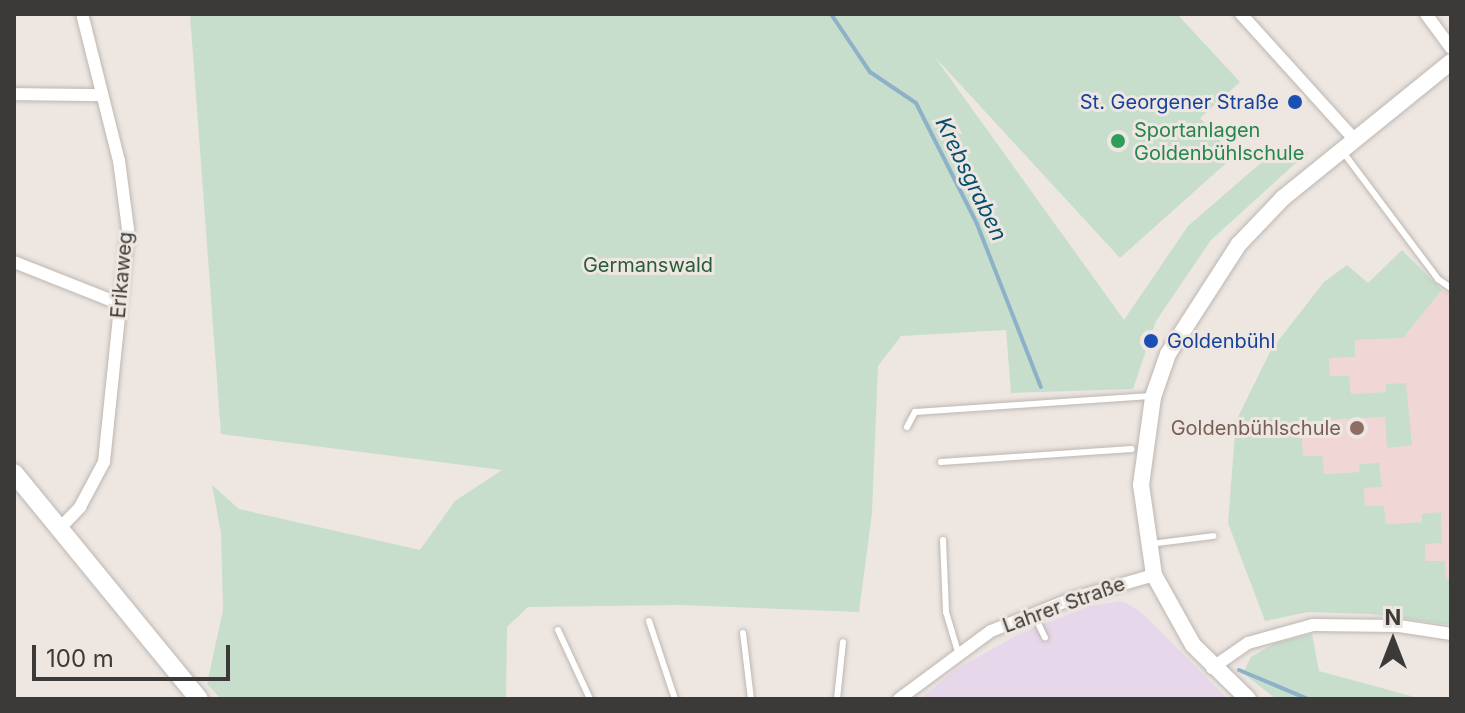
<!DOCTYPE html>
<html>
<head>
<meta charset="utf-8">
<style>
	body { margin:0 }
	#map { position:relative; width:1465px; height:713px; overflow:hidden; background:#ede6e1; font-family:Inter,sans-serif }
	div>[style] { position:absolute }
	[style*='--x'] { left:calc(var(--x)*1px); top:calc(var(--y)*1px); width:calc(var(--w)*1px); rotate:calc(var(--a)*1deg) }
	.industrial>* { inset:0; background:#e7d7ea }
	.education>* { inset:0; background:#f1d6d6 }
	.green>* { inset:0; background:#c7decc }
	.stream>* { height:4px; margin:-2px; padding:0 2px; transform-origin:2px; border-radius:2px; background:#8db2c8 }
	.roads { filter:drop-shadow(0 0 2px #bdb6b1) drop-shadow(0 0 2px #bdb6b1) }
	.service>* { height:6px; margin:-3px; padding:0 3px; transform-origin:3px; border-radius:3px; background:#fff }
	.minor>* { height:12px; margin:-6px; padding:0 6px; transform-origin:6px; border-radius:6px; background:#fff }
	.tertiary>* { height:16px; margin:-8px; padding:0 8px; transform-origin:8px; border-radius:8px; background:#fff }
	.secondary>* { height:18px; margin:-9px; padding:0 9px; transform-origin:9px; border-radius:9px; background:#fff }
	.dots>* { width:22px; height:22px; translate:-50% -50%; box-sizing:border-box; border:4px solid #ede6e1; border-radius:50% }
	span { translate:-50% -50%; white-space:nowrap; text-align:center; line-height:1.15; -webkit-text-stroke:6px #ede6e1; paint-order:stroke }
	.transit-label { font-size:20px; color:#164399 }
	.right { translate:-100% -50%; text-align:right }
	.left { translate:0 -50%; text-align:left }
	.leisure-label { font-size:20px; color:#27864d }
	.park-label { font-size:20px; color:#275c39 }
	.street-label { font-size:20px; color:#3c3a38 }
	.education-label { font-size:20px; color:#785e54 }
	.water-label { font-size:22px; color:#064f6d; font-style:italic }
	.frame { position:absolute; inset:0; border:16px solid #3c3a38; pointer-events:none }
	.north { position:absolute; left:1353px; top:601px; width:80px; height:80px; -webkit-text-stroke:6px #ede6e1; paint-order:stroke; rotate:0deg; font-size:22px; font-weight:700; line-height:32px; text-align:center; color:#3c3a38 }
	.north::after { content:''; display:block; margin:auto; width:28px; height:36px; background:#3c3a38; clip-path:polygon(50% 0,100% 100%,50% 72%,0 100%) }
	.scale { position:absolute; left:32px; top:645px; width:198px; height:36px; box-sizing:border-box; border:4px solid #3c3a38; border-top:0; padding-left:10px; font-size:24px; line-height:28px; white-space:nowrap; color:#3c3a38; -webkit-text-stroke:6px #ede6e1; paint-order:stroke }
</style>
</head>
<body>
<div id="map">
	<div class="industrial">
		<div style="clip-path:polygon(1122px 601px,1140px 611px,1228px 699px,920px 699px,955px 670px,1019px 634px,1090px 606px)"></div>
	</div>
	<div class="education">
		<div style="clip-path:polygon(1442px 290px,1451px 295px,1451px 579px,1446px 579px,1426px 562px,1425px 543px,1441px 543px,1422px 522px,1385px 524px,1365px 507px,1360px 472px,1323px 474px,1303px 457px,1302px 438px,1328px 437px,1328px 420px,1386px 417px,1387px 392px,1350px 394px,1330px 377px,1329px 358px,1355px 340px,1403px 338px)"></div>
	</div>
	<div class="green">
		<div style="clip-path:polygon(190px 14px,1177px 14px,1240px 82px,1200px 118px,1234px 156px,1120px 258px,934px 56px,1124px 320px,1188px 226px,1277px 149px,1308px 152px,1211px 240px,1156px 321px,1133px 389px,1011px 393px,1006px 330px,901px 336px,878px 366px,872px 513px,859px 612px,680px 605px,528px 607px,507px 627px,506px 699px,221px 699px,207px 684px,223px 610px,221px 533px,212px 485px,239px 509px,420px 550px,455px 501px,502px 470px,221px 434px)"></div>
		<div style="clip-path:polygon(1402px 250px,1442px 290px,1403px 338px,1355px 340px,1355px 357px,1329px 358px,1330px 376px,1349px 376px,1351px 394px,1386px 392px,1386px 384px,1406px 383px,1412px 445px,1387px 448px,1385px 417px,1328px 420px,1329px 437px,1302px 438px,1303px 456px,1322px 456px,1324px 474px,1359px 472px,1360px 464px,1379px 463px,1382px 487px,1364px 488px,1365px 506px,1384px 506px,1386px 524px,1422px 522px,1422px 514px,1441px 512px,1442px 543px,1425px 544px,1426px 561px,1445px 561px,1446px 579px,1451px 579px,1451px 625px,1371px 614px,1308px 612px,1265px 621px,1228px 523px,1236px 421px,1271px 350px,1324px 282px,1347px 265px,1368px 283px)"></div>
		<div style="clip-path:polygon(1312px 634px,1319px 671px,1422px 699px,1276px 699px,1243px 673px,1251px 657px,1275px 643px)"></div>
	</div>
	<div class="stream">
		<div style="--x:831;--y:14;--w:70;--a:56.1"></div>
		<div style="--x:870;--y:72;--w:55;--a:34"></div>
		<div style="--x:916;--y:103;--w:136;--a:63.2"></div>
		<div style="--x:977;--y:224;--w:175;--a:68.6"></div>
		<div style="--x:1239;--y:670;--w:75;--a:22.8"></div>
	</div>
	<div class="roads">
		<div class="service">
			<div style="--x:1343;--y:152;--w:159;--a:53.2"></div>
			<div style="--x:1438;--y:279;--w:16;--a:35"></div>
			<div style="--x:907;--y:427;--w:17;--a:-62"></div>
			<div style="--x:915;--y:412;--w:236;--a:-3.9"></div>
			<div style="--x:941;--y:462;--w:191;--a:-3.9"></div>
			<div style="--x:943;--y:540;--w:72;--a:87.6"></div>
			<div style="--x:946;--y:612;--w:42;--a:73.3"></div>
			<div style="--x:1150;--y:544;--w:64;--a:-7.2"></div>
			<div style="--x:1034;--y:615;--w:25;--a:64"></div>
			<div style="--x:649;--y:621;--w:82;--a:71.6"></div>
			<div style="--x:558;--y:630;--w:76;--a:65.1"></div>
			<div style="--x:743;--y:633;--w:66;--a:83.1"></div>
			<div style="--x:837;--y:699;--w:57;--a:-84"></div>
		</div>
		<div class="minor">
			<div style="--x:1241;--y:14;--w:170;--a:47.9"></div>
			<div style="--x:1426;--y:14;--w:42;--a:53.7"></div>
			<div style="--x:14;--y:94;--w:87;--a:0.7"></div>
			<div style="--x:14;--y:262;--w:114;--a:21.6"></div>
			<div style="--x:61;--y:527;--w:28;--a:-46"></div>
			<div style="--x:80;--y:507;--w:51;--a:-61.9"></div>
			<div style="--x:104;--y:462;--w:234;--a:-84.1"></div>
			<div style="--x:128;--y:229;--w:69;--a:-97.5"></div>
			<div style="--x:119;--y:161;--w:152;--a:-104.1"></div>
			<div style="--x:1212;--y:668;--w:44;--a:-34.8"></div>
			<div style="--x:1248;--y:643;--w:67;--a:-15.5"></div>
			<div style="--x:1313;--y:625;--w:86;--a:0.7"></div>
			<div style="--x:1399;--y:626;--w:53;--a:8.7"></div>
			<div style="--x:899;--y:699;--w:114;--a:-36.5"></div>
			<div style="--x:991;--y:631;--w:89;--a:-21.7"></div>
			<div style="--x:1074;--y:598;--w:83;--a:-16"></div>
		</div>
		<div class="tertiary">
			<div style="--x:1248;--y:699;--w:77;--a:-135.5"></div>
			<div style="--x:1193;--y:645;--w:80;--a:-119.1"></div>
			<div style="--x:1154;--y:575;--w:91;--a:-98.2"></div>
			<div style="--x:1141;--y:485;--w:89;--a:-82.2"></div>
			<div style="--x:1153;--y:397;--w:46;--a:-70.8"></div>
			<div style="--x:1168;--y:354;--w:131;--a:-57.2"></div>
			<div style="--x:1239;--y:244;--w:64;--a:-46.3"></div>
			<div style="--x:1283;--y:198;--w:216;--a:-39"></div>
		</div>
		<div class="secondary">
			<div style="--x:14;--y:473;--w:292;--a:50.7"></div>
		</div>
	</div>
	<div class="dots">
		<div style="left:1295px;top:102px;background:#1a4fb4"></div>
		<div style="left:1118px;top:141px;background:#2e9e5b"></div>
		<div style="left:1151px;top:341px;background:#1a4fb4"></div>
		<div style="left:1357px;top:428px;background:#8d6e63"></div>
	</div>
	<div class="transit-label">
		<span class="right" style="left:1279px;top:102px">St. Georgener Straße</span>
		<span class="left" style="left:1167px;top:341px">Goldenbühl</span>
	</div>
	<div class="leisure-label">
		<span class="left" style="left:1134px;top:142px">Sportanlagen<br>Goldenbühlschule</span>
	</div>
	<div class="park-label">
		<span style="left:648px;top:265px">Germanswald</span>
	</div>
	<div class="street-label">
		<span style="left:122px;top:275px;rotate:-85deg">Erikaweg</span>
		<span style="left:1064px;top:605px;rotate:-20deg">Lahrer Straße</span>
	</div>
	<div class="education-label">
		<span class="right" style="left:1341px;top:428px">Goldenbühlschule</span>
	</div>
	<div class="water-label">
		<span style="left:971px;top:179px;rotate:64deg">Krebsgraben</span>
	</div>
	<div class="frame"></div>
	<div class="north">N</div>
	<div class="scale">100 m</div>
</div>
</body>
</html>
